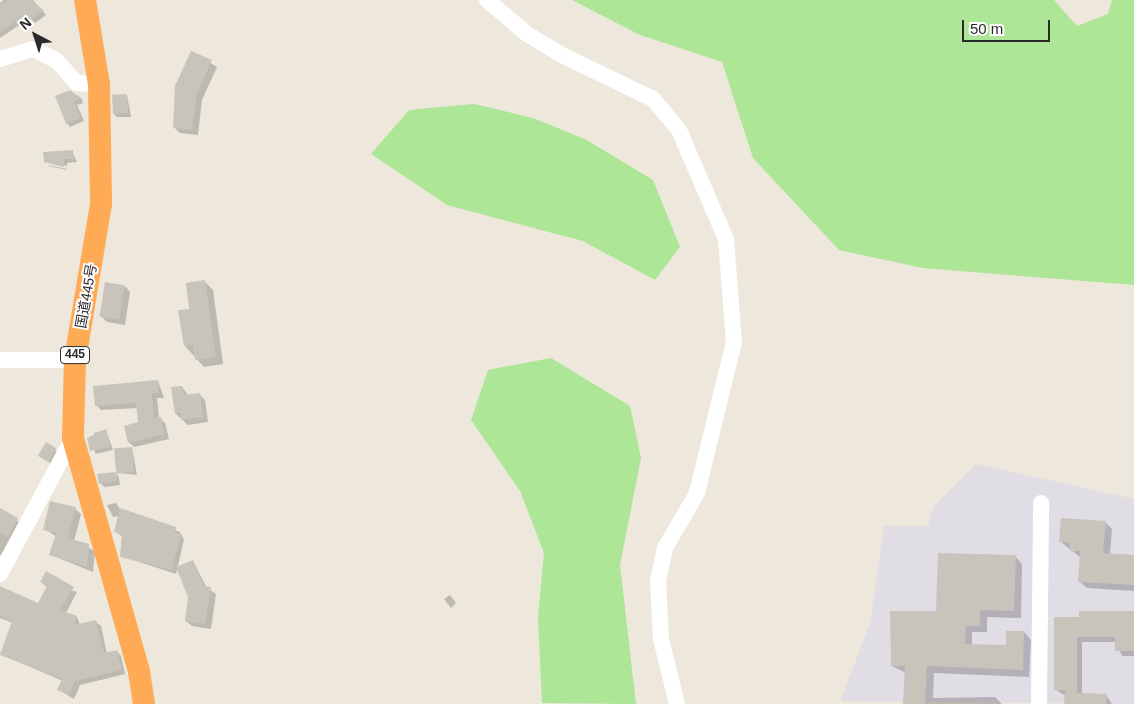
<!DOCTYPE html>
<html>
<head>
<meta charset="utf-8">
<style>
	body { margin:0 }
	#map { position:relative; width:1134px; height:704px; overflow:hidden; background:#ede7dc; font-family:Arial,"Noto Sans JP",sans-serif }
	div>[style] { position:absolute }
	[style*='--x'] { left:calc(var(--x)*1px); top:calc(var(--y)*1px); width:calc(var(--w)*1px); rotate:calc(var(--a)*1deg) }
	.industrial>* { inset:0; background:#e0dde5 }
	.green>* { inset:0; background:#ace696 }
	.shadow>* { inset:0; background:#0003 }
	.building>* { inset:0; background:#c8c4bb; transform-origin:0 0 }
	.minor>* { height:16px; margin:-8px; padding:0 8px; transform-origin:8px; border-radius:8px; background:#fff }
	.highway>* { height:22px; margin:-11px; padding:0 11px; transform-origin:11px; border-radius:11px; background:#fa5 }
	span { translate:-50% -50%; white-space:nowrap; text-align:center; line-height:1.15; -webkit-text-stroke:4px #fff; paint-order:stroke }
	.shield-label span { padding:1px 4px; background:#fff; border:1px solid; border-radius:4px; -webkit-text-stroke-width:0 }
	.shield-label { font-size:12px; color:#2a2a2a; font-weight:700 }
	.street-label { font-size:14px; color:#2a2a2a }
	.north { position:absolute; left:10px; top:10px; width:50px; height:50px; -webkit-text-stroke:4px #fff; paint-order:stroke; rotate:320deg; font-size:14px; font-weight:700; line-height:20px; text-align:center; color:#2a2a2a }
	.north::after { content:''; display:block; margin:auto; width:18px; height:22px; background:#2a2a2a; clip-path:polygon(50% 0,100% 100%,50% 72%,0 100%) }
	.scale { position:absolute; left:962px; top:20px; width:88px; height:22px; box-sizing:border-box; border:2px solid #2a2a2a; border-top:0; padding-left:6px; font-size:15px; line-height:18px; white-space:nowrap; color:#2a2a2a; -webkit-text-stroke:4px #fff; paint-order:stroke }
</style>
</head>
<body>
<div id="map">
	<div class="industrial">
		<div style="clip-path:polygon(976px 464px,1134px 499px,1134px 704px,840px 701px,870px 624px,884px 526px,928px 526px,933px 507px)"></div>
	</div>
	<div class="green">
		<div style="clip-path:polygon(572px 0,1054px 0,1077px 26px,1108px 14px,1112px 0,1134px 0,1134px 285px,923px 268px,839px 250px,753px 158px,722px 62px,640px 35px)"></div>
		<div style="clip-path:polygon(474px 104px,533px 118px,585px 139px,653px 180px,680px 247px,655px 280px,583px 241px,447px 205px,371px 154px,409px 110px)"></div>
		<div style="clip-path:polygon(551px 358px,630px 406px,641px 458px,620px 565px,636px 704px,542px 703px,538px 617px,544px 553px,520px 491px,471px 420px,488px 370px)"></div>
	</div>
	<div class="shadow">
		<div style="clip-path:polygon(4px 0,33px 0,46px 15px,35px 23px,30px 18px,0 38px,0 3px)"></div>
		<div style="clip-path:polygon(192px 52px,217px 67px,202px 100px,198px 135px,180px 133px,174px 127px)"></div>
		<div style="clip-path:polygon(70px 91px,81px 98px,83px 103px,77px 105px,84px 121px,70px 127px,67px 123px)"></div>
		<div style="clip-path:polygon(127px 95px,131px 117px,117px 117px,114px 114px)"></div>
		<div style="clip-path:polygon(72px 151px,77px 162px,67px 163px,67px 166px,45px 162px)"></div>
		<div style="clip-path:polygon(48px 165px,67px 169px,67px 170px,49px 166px)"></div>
		<div style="clip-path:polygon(205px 282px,213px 290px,223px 364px,204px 367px,185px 346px,191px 310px)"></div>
		<div style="clip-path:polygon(125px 286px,130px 292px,125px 325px,107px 322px,101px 316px)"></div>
		<div style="clip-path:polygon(158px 381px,164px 398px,157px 398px,159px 418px,165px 423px,169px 439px,134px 447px,129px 442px,139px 423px,138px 408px,101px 410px,96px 405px)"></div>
		<div style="clip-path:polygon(182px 387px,188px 395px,199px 394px,205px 400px,208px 422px,188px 425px,176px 414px)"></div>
		<div style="clip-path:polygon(106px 430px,113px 450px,95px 454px,94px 433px)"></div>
		<div style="clip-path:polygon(46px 444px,59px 453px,53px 465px,40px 456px)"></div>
		<div style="clip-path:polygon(132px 448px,137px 475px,118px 473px,120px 485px,104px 487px,101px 483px,115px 473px,118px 476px,116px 450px)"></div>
		<div style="clip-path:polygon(116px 503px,120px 509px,180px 532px,184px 540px,176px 574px,121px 556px,123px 537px,115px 531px,119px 516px,113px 517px,107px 505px)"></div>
		<div style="clip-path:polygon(75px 509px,81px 514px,74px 541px,95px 551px,93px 572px,51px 555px,57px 537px,45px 529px)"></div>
		<div style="clip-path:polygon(0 510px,22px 524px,0 556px)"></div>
		<div style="clip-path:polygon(1105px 522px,1112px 529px,1110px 555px,1134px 556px,1134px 591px,1087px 588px,1079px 581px,1081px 558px,1061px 542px)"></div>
		<div style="clip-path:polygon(1015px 556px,1022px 564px,1021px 618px,987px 617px,987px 632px,972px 632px,972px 646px,1007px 646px,1024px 632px,1031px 640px,1029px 677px,934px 673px,933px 698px,995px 697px,1002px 704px,906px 704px,906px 673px,892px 666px,938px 613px)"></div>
		<div style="clip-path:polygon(193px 561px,207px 588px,216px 594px,211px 629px,192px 626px,186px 621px)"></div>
		<div style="clip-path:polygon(41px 582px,77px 592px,66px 613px,77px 617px,80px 625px,96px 622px,101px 626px,107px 654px,117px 651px,121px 656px,125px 674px,80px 685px,74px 699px,59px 690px,63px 681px,0 654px,13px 623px,0 618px,0 587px,38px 604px,48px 588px)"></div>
		<div style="clip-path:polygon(450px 595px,456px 603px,451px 608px,444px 599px)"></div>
		<div style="clip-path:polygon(1134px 612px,1134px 656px,1122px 656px,1116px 642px,1082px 642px,1082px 695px,1106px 695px,1112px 704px,1065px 704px,1066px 696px,1056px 690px,1080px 618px)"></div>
	</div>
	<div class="building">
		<div style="clip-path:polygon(7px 0,32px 0,44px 11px,30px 20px,26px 15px,0 32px,0 5px)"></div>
		<div style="clip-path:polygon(191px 51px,212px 60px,197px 93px,192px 130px,173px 128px,175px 86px)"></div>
		<div style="clip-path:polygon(70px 90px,80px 99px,74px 101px,81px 118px,66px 124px,55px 96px)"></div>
		<div style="left:127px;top:94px;width:19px;height:15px;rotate:87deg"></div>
		<div style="clip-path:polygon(73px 150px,74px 159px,64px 159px,64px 167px,44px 162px,43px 152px)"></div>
		<div style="clip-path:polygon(205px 280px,216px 357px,195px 360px,193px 345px,184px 346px,178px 310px,189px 309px,186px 283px)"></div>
		<div style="left:105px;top:282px;width:20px;height:35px;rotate:9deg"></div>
		<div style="clip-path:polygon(158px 380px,159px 393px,152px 393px,154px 418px,161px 417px,165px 434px,128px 443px,124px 426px,138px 422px,136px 403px,95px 406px,93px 386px)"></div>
		<div style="clip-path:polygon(182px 386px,184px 395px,200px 393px,203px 417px,181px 420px,181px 413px,175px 414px,171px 387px)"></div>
		<div style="clip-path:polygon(106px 429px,110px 447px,90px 451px,87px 438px)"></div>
		<div style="left:46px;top:442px;width:12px;height:16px;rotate:31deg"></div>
		<div style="left:132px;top:447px;width:25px;height:18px;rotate:85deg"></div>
		<div style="clip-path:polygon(116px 472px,117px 481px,99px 484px,97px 474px)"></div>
		<div style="clip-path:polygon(50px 501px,76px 507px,68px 538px,89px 544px,87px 567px,49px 555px,56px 533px,43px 530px)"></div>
		<div style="clip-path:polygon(0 508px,18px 518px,8px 537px,0 533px)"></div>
		<div style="clip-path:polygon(120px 508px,176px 527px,175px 533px,181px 534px,172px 570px,120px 557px,122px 534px,114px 532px)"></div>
		<div style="clip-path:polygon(1061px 518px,1106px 521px,1103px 553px,1134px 555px,1134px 585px,1078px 582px,1080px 551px,1070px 551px,1070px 543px,1059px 542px)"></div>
		<div style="clip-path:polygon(938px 553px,1016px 555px,1014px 611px,980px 610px,980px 626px,966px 626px,965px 644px,1006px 645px,1006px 631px,1024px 631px,1023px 670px,927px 666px,925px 704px,903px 704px,905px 666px,891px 666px,890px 611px,936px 611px)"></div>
		<div style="clip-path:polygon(193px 560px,204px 586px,211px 587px,205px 624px,185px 621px,188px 597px,176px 567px)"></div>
		<div style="clip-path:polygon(46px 571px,74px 587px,60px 610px,77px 616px,74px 625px,96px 620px,104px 653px,117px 650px,122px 670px,75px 681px,69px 695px,57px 690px,62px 679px,0 655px,12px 621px,0 616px,0 586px,38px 603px,47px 586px,40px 582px)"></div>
		<div style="clip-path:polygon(1079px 611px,1134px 611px,1134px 651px,1115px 651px,1115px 637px,1077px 637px,1077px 693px,1107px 694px,1106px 704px,1064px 704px,1065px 690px,1054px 690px,1054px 617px,1079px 617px)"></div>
	</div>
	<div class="minor">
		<div style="--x:487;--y:0;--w:52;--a:40.4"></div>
		<div style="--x:527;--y:34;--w:41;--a:31"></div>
		<div style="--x:562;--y:55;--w:101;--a:25.8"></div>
		<div style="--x:653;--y:99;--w:40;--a:50"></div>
		<div style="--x:679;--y:130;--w:119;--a:66.7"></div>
		<div style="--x:726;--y:239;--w:103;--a:85.6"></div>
		<div style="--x:734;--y:342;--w:155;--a:103.8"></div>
		<div style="--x:697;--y:493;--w:64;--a:120.2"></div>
		<div style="--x:665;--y:548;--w:33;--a:102"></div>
		<div style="--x:658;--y:580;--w:59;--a:87.1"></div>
		<div style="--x:661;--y:639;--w:67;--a:76.2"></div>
		<div style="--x:0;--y:59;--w:34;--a:-17"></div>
		<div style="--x:33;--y:49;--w:25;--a:26"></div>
		<div style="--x:56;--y:60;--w:31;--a:48"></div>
		<div style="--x:77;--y:83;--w:22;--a:5"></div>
		<div style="--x:0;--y:360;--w:75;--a:0"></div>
		<div style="--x:0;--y:574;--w:154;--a:-61.8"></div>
		<div style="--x:1039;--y:704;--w:201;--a:-89.4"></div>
	</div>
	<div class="highway">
		<div style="--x:85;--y:0;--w:86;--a:80.6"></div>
		<div style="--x:99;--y:85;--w:119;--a:89"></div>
		<div style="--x:101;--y:204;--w:158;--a:99.5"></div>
		<div style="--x:75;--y:360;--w:78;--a:91.5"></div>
		<div style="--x:73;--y:438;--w:243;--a:74.2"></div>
		<div style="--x:139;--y:672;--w:32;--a:81"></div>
	</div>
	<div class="shield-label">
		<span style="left:75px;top:355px">445</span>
	</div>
	<div class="street-label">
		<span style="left:86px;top:296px;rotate:-80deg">国道445号</span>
	</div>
	<div class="north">N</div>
	<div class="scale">50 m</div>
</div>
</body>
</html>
